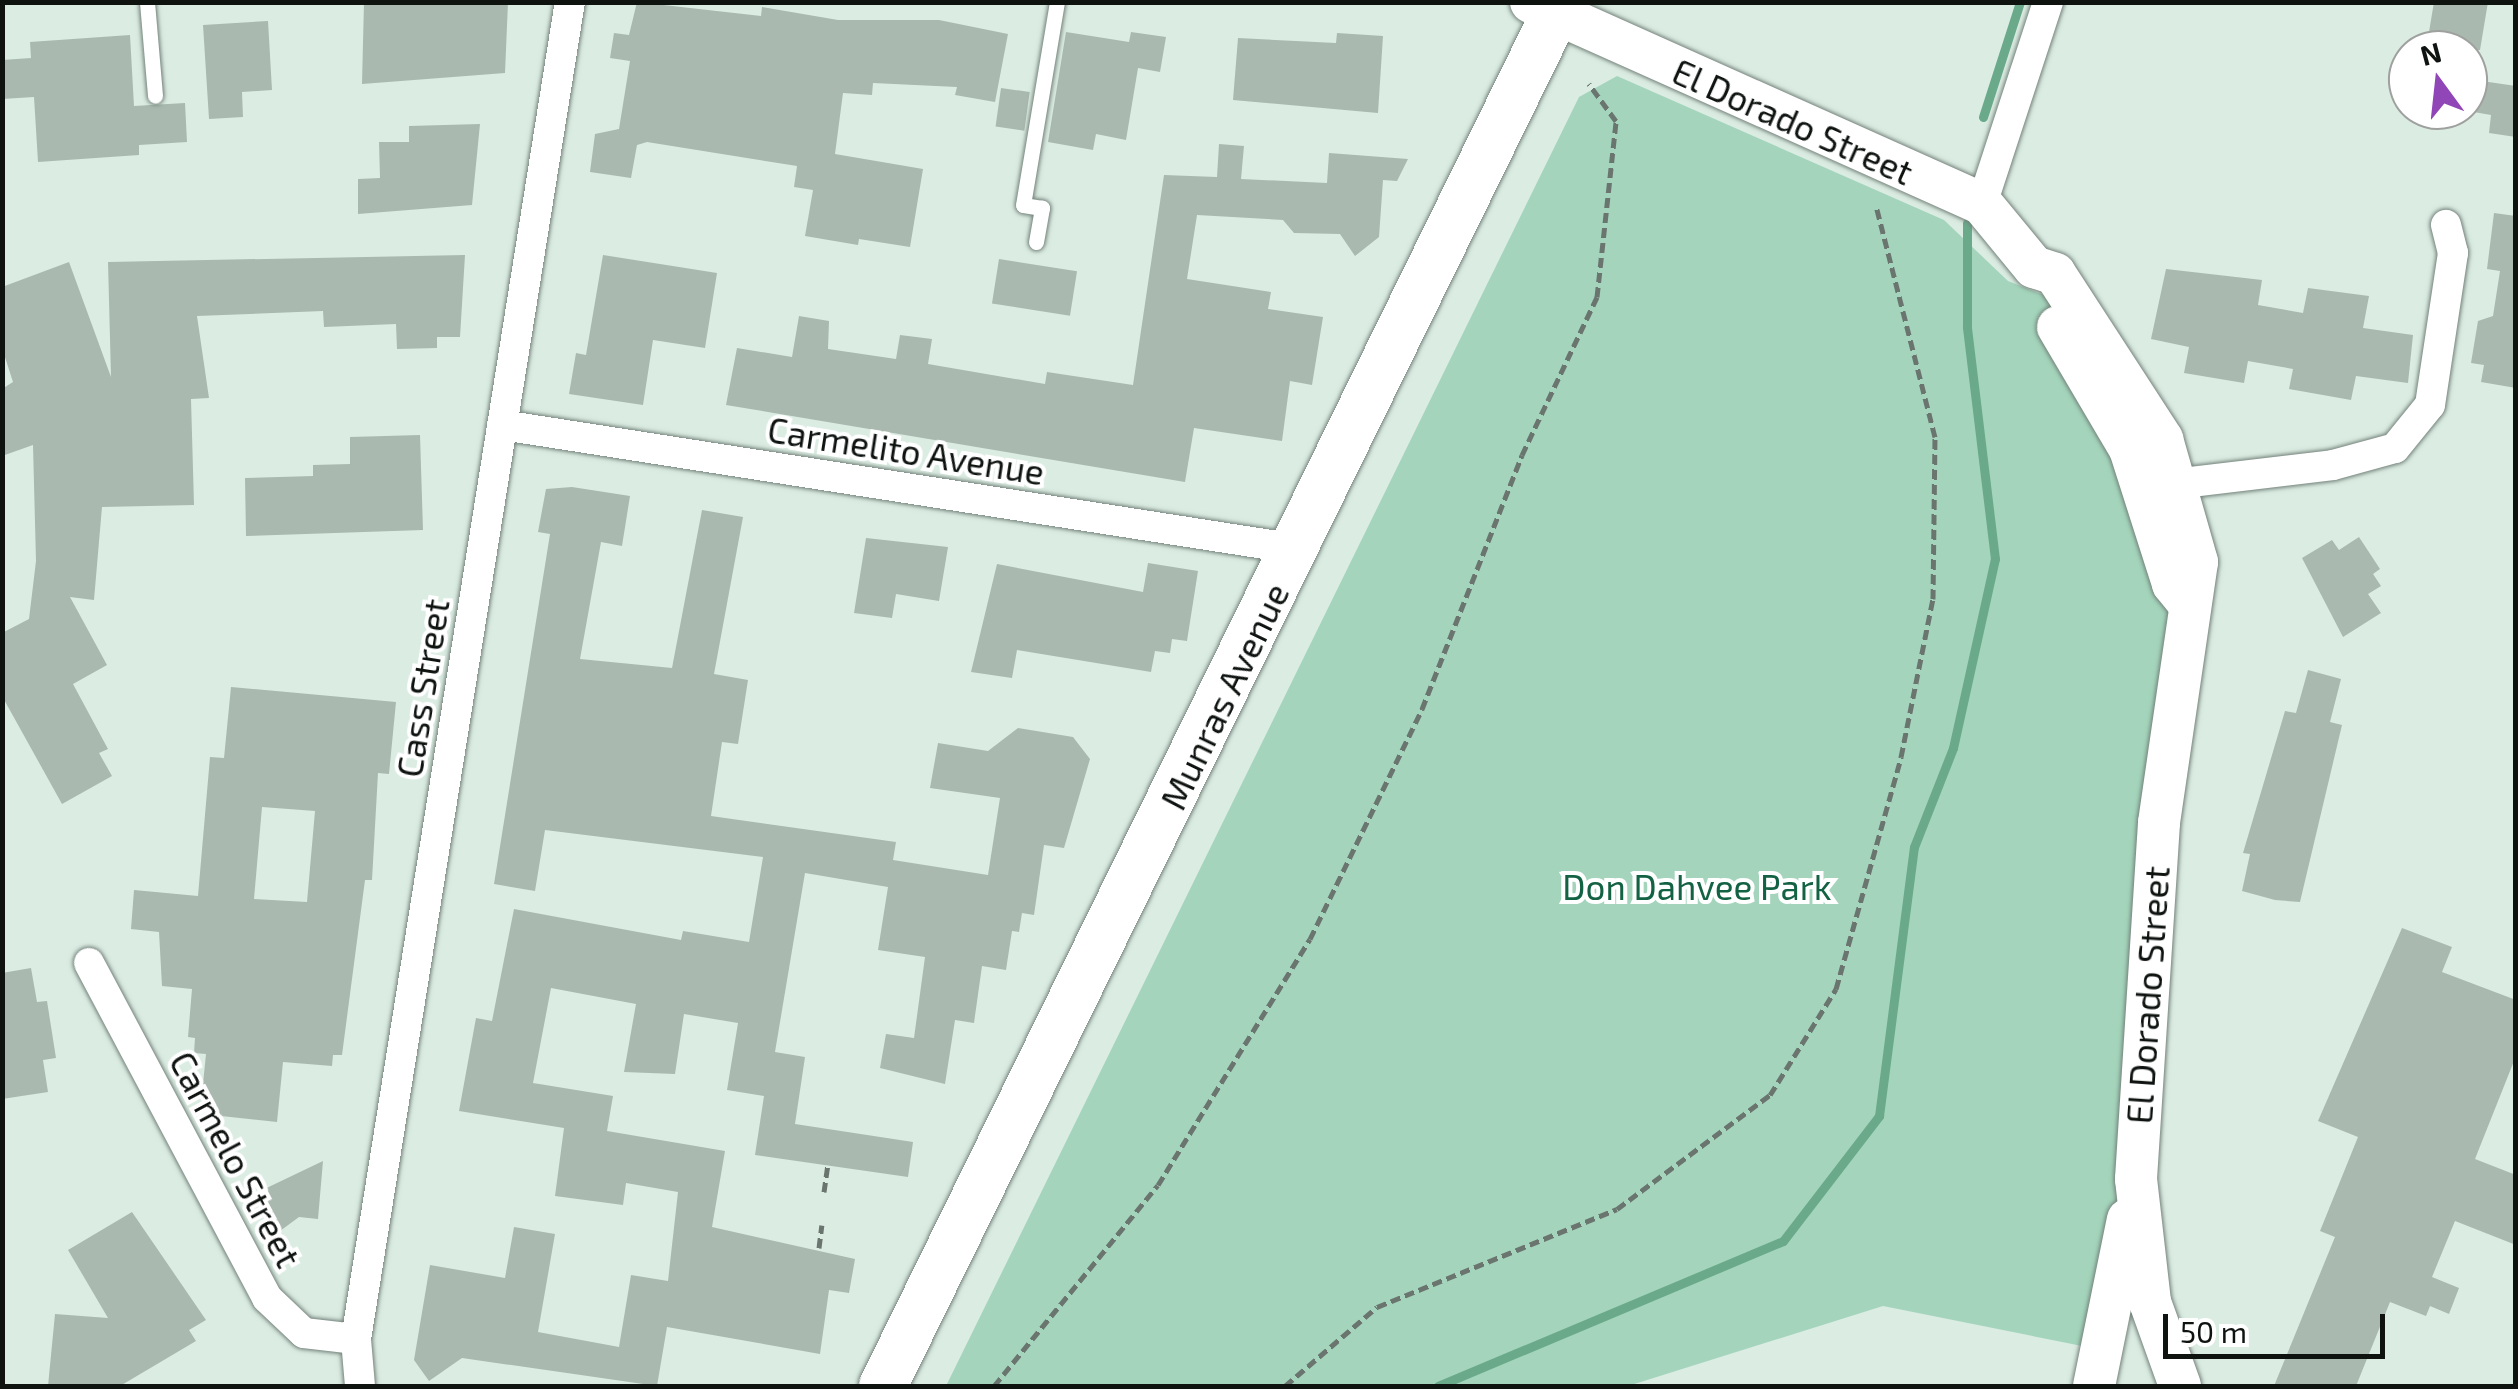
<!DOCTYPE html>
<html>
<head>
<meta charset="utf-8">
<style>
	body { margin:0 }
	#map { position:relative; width:2518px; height:1389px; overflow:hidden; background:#dbece3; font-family:"Exo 2",sans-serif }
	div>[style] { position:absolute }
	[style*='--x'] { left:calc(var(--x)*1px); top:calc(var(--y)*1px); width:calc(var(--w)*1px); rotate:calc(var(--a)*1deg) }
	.green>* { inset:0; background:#a4d5bc }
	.stream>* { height:9px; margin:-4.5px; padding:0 4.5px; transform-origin:4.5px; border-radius:4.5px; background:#6aaa8b }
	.building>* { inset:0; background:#a9b9b0; transform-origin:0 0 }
	.path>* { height:5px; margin-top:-2.5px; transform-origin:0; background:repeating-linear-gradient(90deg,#6b756f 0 10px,transparent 0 15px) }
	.roads { filter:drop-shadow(0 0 2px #73827a) drop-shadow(0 0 2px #73827a) }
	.lane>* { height:15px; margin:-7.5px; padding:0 7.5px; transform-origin:7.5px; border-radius:7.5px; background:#fff }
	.street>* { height:30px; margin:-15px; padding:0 15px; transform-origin:15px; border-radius:15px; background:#fff }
	.secondary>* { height:42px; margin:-21px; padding:0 21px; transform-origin:21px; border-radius:21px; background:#fff }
	.primary>* { height:48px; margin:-24px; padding:0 24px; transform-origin:24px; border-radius:24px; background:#fff }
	span { translate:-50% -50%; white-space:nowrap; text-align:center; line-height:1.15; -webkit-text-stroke:8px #fff; paint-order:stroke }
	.street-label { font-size:35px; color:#0e1310 }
	.park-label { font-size:35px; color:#136244 }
	.frame { position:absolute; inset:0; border:5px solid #0e1310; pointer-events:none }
	.north { position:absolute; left:2388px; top:30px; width:100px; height:100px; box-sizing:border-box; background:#fff; border:2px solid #9fa19f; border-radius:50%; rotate:345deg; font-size:28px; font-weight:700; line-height:40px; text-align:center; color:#0e1310 }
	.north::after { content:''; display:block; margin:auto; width:35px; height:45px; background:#9146b8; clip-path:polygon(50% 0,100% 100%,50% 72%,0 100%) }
	.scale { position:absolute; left:2163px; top:1314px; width:222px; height:45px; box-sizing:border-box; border:5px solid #0e1310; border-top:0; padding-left:12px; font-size:30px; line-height:35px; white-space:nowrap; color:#0e1310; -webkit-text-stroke:8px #fff; paint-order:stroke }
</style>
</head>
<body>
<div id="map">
	<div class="green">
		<div style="clip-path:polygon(1617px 76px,1944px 220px,2008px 281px,2054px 299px,2183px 576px,2102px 1350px,1883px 1306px,1628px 1386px,946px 1386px,1579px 97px)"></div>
	</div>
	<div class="stream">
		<div style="--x:1983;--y:117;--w:121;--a:-72.2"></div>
		<div style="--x:1438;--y:1386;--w:374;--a:-22.8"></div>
		<div style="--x:1783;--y:1241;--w:158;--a:-52.5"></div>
		<div style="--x:1879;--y:1116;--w:271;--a:-82.6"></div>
		<div style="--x:1914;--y:847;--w:106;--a:-68.5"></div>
		<div style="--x:1953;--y:748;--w:194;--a:-77.5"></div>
		<div style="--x:1995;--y:559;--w:234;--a:-96.9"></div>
		<div style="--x:1967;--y:327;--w:104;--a:-90"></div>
	</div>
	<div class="building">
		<div style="clip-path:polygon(364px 2px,508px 2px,505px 73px,362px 84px)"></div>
		<div style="clip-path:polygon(637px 2px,761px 16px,762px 7px,838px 20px,939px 20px,1008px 34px,995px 102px,955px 95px,957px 87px,873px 83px,872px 95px,843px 93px,835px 154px,923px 169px,910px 247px,859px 239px,858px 245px,805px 236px,813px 190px,794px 187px,797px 166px,647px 142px,637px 145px,631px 178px,590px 172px,595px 134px,619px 129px,630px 61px,610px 58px,614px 33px,629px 35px)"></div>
		<div style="clip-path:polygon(2434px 2px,2488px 2px,2480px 50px,2426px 50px)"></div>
		<div style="clip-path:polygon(268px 21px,272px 90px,242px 92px,243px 117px,209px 119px,203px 25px)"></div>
		<div style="clip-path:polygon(1066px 32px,1129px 42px,1131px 32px,1166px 37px,1160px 72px,1138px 68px,1126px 140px,1096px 134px,1093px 150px,1048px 142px)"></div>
		<div style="clip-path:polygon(1337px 33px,1383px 36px,1378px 113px,1233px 100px,1238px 38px,1336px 43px)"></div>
		<div style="clip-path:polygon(130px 35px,134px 106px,185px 103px,187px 142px,139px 145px,139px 155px,38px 162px,34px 97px,2px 99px,2px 60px,31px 58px,30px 42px)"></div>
		<div style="clip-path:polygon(2468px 79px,2516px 86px,2516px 137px,2489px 133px,2491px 115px,2468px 111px)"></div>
		<div style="left:1001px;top:88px;width:29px;height:39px;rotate:8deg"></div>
		<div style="clip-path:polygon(480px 124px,472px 205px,358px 214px,358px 179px,380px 178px,379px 142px,409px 142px,409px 126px)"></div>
		<div style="clip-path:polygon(1219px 144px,1244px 146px,1241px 179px,1327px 183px,1329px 153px,1408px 159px,1397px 181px,1383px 180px,1379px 237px,1355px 256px,1340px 234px,1294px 233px,1283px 220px,1197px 215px,1187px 279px,1271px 292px,1268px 309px,1323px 317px,1312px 385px,1290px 381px,1282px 441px,1194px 428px,1185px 482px,726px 405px,737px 348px,792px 357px,799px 316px,829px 321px,828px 349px,896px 359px,900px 335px,932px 339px,928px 364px,1045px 384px,1047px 372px,1133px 385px,1164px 175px,1217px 177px)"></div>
		<div style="clip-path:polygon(2494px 213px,2516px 216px,2516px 388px,2481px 382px,2484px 365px,2471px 363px,2478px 321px,2493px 316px,2500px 271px,2487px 269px)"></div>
		<div style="clip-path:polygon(465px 255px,460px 337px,437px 337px,437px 348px,397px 349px,396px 324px,324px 327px,323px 311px,197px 316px,209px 398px,191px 399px,194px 505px,102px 507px,94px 600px,70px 597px,107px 665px,73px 684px,108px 749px,99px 753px,112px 776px,62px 804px,2px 696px,2px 633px,29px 619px,36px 561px,33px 445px,2px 456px,2px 389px,13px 382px,2px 348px,2px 287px,69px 262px,111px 377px,108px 262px)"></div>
		<div style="clip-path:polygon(603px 255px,717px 273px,705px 348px,653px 340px,643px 405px,569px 394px,576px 353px,586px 355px)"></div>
		<div style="left:999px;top:259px;width:79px;height:45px;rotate:9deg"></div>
		<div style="clip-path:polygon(2166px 269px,2262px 280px,2258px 305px,2303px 313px,2308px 288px,2369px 296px,2363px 328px,2413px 335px,2408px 383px,2356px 376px,2351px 400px,2289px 389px,2293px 369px,2248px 361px,2244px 383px,2184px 373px,2189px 347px,2151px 339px)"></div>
		<div style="clip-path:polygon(420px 435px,423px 530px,246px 536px,245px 478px,313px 476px,313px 465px,350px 464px,350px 437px)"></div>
		<div style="clip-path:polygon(572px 487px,630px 496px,622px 546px,601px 542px,580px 659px,672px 668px,702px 510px,743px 517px,714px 674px,748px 680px,738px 744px,722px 742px,711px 816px,896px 842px,893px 860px,988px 875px,1000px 798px,930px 788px,938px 743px,988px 751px,1018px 728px,1073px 737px,1090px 759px,1064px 848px,1044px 845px,1034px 915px,1022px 913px,1019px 932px,1012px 931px,1006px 970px,982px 966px,974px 1023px,955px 1020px,945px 1084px,880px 1068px,886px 1034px,914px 1038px,925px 957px,878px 950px,888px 887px,805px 873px,775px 1052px,805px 1057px,795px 1124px,913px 1142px,908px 1177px,755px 1155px,764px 1096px,727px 1090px,738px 1023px,684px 1014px,675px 1074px,624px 1072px,636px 1004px,551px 988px,533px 1083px,613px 1096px,607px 1131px,725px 1151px,712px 1227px,855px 1259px,849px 1293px,829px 1290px,820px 1354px,667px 1327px,657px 1386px,462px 1358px,429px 1381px,414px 1360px,430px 1265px,505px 1278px,514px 1227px,555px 1234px,538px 1332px,619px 1347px,631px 1275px,668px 1281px,678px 1192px,626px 1183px,623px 1205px,555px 1196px,564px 1128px,459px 1111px,476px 1018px,492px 1021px,514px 909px,681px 940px,683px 931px,749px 942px,763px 857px,545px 830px,535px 891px,494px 884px,550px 534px,538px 532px,546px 489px)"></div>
		<div style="clip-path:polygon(2359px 537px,2380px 569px,2373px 574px,2381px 586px,2368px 594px,2381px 613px,2343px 637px,2302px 558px,2332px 540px,2339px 550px)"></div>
		<div style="clip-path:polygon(866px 538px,948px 547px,939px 601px,896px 594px,892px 618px,854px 613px)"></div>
		<div style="clip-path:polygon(1148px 563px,1198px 571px,1187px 641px,1172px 639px,1170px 653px,1155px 651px,1151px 672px,1017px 650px,1012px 678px,971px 672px,997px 564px,1143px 592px)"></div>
		<div style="clip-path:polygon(2308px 670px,2341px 679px,2330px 722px,2342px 725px,2300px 902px,2275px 900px,2242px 891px,2250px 854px,2243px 853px,2285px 711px,2296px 713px)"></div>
		<div style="clip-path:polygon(evenodd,231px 687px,396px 702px,389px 774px,378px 773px,372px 880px,365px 880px,342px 1055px,333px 1055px,332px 1066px,283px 1062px,277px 1122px,221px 1116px,203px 1084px,206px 1054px,194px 1053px,195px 1038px,188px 1037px,192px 989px,162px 986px,159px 932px,131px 929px,134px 890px,198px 896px,210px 757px,224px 758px,231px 687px,262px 807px,315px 811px,307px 902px,254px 899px,262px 807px)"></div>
		<div style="clip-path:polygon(2402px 928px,2452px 947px,2442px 972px,2516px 1000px,2516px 1056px,2475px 1159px,2516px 1175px,2516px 1245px,2455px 1221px,2432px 1277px,2459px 1288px,2449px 1314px,2430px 1306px,2426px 1316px,2390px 1302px,2356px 1386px,2274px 1386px,2335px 1237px,2320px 1231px,2358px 1137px,2318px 1121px)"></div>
		<div style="clip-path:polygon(31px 968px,37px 1002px,47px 1001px,56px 1058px,43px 1060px,48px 1092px,2px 1099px,2px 973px)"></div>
		<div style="clip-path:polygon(323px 1161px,318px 1219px,299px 1217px,280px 1231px,254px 1194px)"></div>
		<div style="clip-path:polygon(132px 1212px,206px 1320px,189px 1330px,196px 1341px,120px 1386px,48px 1386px,55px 1314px,108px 1318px,68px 1250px)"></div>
	</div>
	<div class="path">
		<div style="--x:824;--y:1192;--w:27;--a:-82"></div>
		<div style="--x:819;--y:1248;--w:23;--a:-83"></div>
		<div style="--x:994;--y:1386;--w:259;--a:-50.8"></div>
		<div style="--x:1158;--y:1185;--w:289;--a:-58.3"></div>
		<div style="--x:1310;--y:939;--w:256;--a:-64"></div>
		<div style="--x:1422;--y:709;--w:273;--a:-68.5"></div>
		<div style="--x:1522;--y:455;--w:175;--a:-64.6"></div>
		<div style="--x:1597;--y:297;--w:177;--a:-83.8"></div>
		<div style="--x:1616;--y:121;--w:46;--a:-126.1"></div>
		<div style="--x:1285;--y:1386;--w:121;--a:-40.7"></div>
		<div style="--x:1377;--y:1307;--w:259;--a:-22.2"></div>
		<div style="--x:1617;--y:1209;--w:191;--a:-36.7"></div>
		<div style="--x:1770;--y:1095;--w:125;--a:-58.1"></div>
		<div style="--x:1836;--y:989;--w:241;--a:-74.3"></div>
		<div style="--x:1901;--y:757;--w:161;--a:-78.6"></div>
		<div style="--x:1933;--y:599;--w:162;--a:-89.3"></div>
		<div style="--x:1935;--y:437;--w:238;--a:-104.3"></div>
	</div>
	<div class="roads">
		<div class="lane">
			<div style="--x:147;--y:2;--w:94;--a:85.1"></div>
			<div style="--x:1036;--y:242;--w:35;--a:-80"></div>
			<div style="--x:1042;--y:208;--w:19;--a:-171"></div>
			<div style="--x:1023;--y:205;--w:206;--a:-80.5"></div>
		</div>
		<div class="street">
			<div style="--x:1982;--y:204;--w:213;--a:-71.9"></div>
			<div style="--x:502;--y:425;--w:805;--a:8.87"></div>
			<div style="--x:2157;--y:477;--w:18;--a:22"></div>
			<div style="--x:2174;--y:484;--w:160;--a:-6.8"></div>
			<div style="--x:2333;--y:465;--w:64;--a:-15.3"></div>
			<div style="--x:2395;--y:448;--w:55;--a:-50.9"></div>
			<div style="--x:2430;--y:405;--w:154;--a:-81.4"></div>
			<div style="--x:2453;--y:253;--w:29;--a:-104"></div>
			<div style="--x:89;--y:963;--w:379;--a:62"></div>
			<div style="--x:267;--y:1298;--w:51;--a:43.4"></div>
			<div style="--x:304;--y:1333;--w:52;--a:6.6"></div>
			<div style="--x:360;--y:1386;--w:47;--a:-94.9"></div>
			<div style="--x:356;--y:1339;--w:1354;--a:-80.91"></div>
		</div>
		<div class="secondary">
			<div style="--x:1531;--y:2;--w:494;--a:24.1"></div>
			<div style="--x:1982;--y:204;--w:82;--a:50.5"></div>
			<div style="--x:2034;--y:267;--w:22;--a:18"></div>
			<div style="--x:2055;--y:274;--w:197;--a:57"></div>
			<div style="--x:2162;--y:439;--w:128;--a:74.1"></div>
			<div style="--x:2197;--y:562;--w:264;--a:98.3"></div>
			<div style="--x:2159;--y:823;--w:357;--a:93.7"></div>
			<div style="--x:2136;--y:1179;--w:124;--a:83.5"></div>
			<div style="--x:2150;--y:1302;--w:89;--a:70.3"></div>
			<div style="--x:2058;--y:327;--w:142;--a:59.5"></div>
			<div style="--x:2130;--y:449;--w:142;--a:72.3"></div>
			<div style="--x:2173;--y:584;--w:21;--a:51"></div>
			<div style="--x:2094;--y:1386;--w:170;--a:-78.5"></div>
		</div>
		<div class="primary">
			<div style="--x:883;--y:1386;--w:1541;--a:-63.9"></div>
		</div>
	</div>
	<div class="street-label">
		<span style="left:1793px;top:121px;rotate:24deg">El Dorado Street</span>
		<span style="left:906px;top:450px;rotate:9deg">Carmelito Avenue</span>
		<span style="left:422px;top:688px;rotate:-81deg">Cass Street</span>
		<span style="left:1224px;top:696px;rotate:-64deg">Munras Avenue</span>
		<span style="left:2147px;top:995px;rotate:-86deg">El Dorado Street</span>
		<span style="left:236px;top:1159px;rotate:62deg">Carmelo Street</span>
	</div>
	<div class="park-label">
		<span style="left:1697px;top:886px">Don Dahvee Park</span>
	</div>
	<div class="frame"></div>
	<div class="north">N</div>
	<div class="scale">50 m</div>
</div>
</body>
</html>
